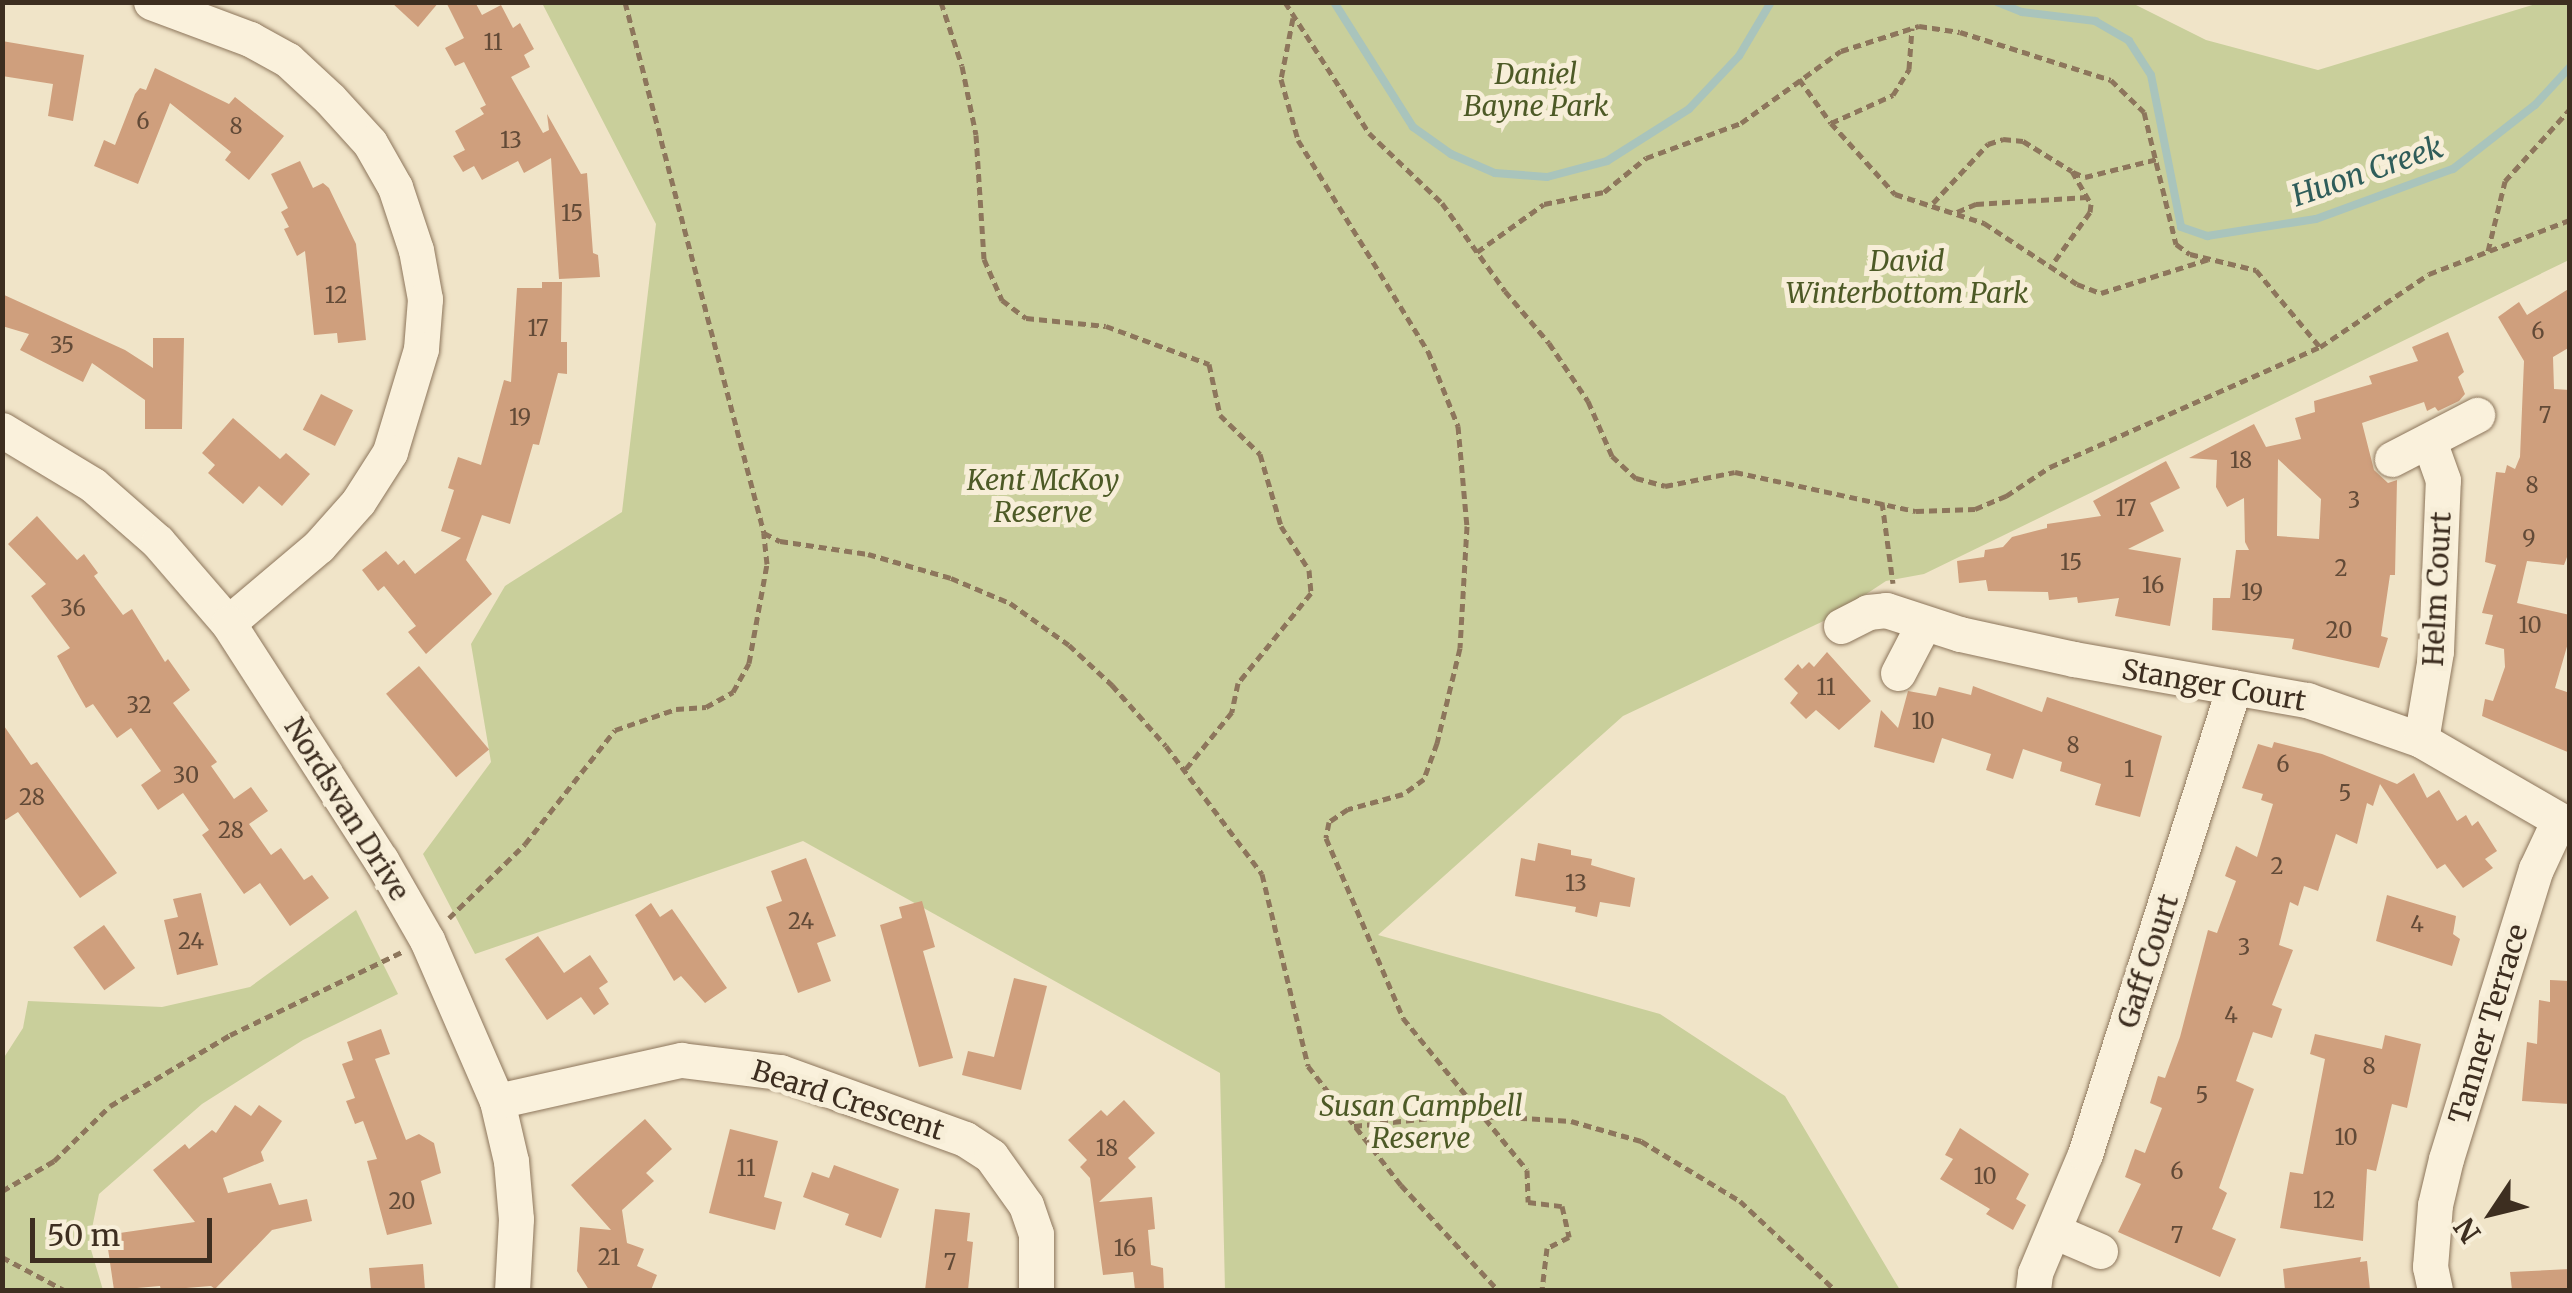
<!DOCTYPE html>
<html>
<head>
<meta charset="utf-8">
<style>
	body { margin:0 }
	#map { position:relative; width:2572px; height:1293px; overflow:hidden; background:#f0e4c8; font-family:Merriweather,serif }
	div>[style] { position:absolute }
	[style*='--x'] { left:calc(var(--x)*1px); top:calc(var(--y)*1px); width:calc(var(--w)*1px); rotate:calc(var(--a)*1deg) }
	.green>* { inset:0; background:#c9cf9b }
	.stream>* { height:8px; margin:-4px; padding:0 4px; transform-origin:4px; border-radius:4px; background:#a9c4bc }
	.building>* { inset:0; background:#cf9f7d; transform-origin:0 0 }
	.path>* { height:5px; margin-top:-2.5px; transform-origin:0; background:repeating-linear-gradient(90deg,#8d765c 0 8px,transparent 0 13px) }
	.roads { filter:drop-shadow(0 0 2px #8d765c) drop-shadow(0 0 2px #8d765c) }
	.minor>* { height:35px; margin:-17.5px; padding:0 17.5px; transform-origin:17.5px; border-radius:17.5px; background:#faf1dc }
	span { translate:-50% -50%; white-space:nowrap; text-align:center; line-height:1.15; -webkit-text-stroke:10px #f7eed8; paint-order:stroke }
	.number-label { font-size:22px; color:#624a37 }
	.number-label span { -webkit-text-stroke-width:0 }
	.park-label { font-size:28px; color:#4d5a26; font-style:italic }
	.street-label { font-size:28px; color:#3d2e20 }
	.water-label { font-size:30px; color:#2f5d5a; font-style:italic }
	.frame { position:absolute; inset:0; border:5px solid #3d2e20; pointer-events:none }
	.north { position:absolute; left:2442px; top:1163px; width:100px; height:100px; -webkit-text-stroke:8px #f7eed8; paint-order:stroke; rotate:235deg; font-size:28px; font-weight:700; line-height:40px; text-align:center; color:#3d2e20 }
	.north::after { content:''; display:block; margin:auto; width:35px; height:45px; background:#3d2e20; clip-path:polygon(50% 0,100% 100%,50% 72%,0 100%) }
	.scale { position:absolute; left:30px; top:1218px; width:182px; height:45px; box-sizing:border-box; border:5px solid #3d2e20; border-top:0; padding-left:12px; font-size:30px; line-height:35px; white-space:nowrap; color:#3d2e20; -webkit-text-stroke:8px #f7eed8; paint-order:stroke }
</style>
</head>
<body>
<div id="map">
	<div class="green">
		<div style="clip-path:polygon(1332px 2px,1349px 30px,1334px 3px,2130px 2px,2206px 40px,2318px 70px,2539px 3px,2569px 3px,2569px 260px,1924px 574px,1886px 581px,1830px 618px,1623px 716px,1378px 935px,1660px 1014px,1785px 1096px,1900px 1290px,1225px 1290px,1220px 1073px,803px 841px,475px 954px,423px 854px,491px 762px,471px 644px,505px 586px,622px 512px,656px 224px,542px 3px)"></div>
		<div style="clip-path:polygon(356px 910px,398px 994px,303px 1040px,202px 1104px,99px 1194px,89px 1243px,103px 1290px,3px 1290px,3px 1059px,23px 1028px,28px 1001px,162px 1007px,250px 987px)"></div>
	</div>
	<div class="stream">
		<div style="--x:1334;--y:2;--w:148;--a:57.7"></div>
		<div style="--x:1413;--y:127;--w:47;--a:35.4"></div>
		<div style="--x:1451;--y:154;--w:48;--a:23.4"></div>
		<div style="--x:1495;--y:173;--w:52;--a:4.4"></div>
		<div style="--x:1547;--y:177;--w:62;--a:-14.9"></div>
		<div style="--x:1607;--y:161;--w:97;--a:-32.4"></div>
		<div style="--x:1689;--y:109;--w:73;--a:-46.7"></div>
		<div style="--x:1739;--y:56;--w:63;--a:-59.3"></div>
		<div style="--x:1997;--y:2;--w:27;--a:22"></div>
		<div style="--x:2022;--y:12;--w:74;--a:7"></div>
		<div style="--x:2095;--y:21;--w:39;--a:30"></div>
		<div style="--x:2129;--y:41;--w:40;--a:57.1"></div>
		<div style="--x:2151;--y:75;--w:155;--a:78.8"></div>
		<div style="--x:2181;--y:227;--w:28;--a:19"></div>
		<div style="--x:2207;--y:236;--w:110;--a:-8.9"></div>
		<div style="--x:2316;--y:219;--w:146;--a:-20.1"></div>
		<div style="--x:2453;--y:169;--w:104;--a:-38"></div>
		<div style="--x:2535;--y:105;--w:52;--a:-47.4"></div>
	</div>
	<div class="building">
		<div style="clip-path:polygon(391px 2px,439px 2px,418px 27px)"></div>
		<div style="clip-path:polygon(446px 2px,475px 2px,482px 15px,501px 5px,513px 28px,520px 23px,534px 49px,524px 55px,530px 67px,511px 77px,543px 133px,549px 130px,547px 114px,581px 174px,587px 173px,593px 253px,598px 255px,600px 277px,559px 279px,551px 158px,524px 173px,518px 161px,482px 180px,474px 166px,463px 172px,453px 156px,465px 150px,455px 131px,484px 114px,480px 108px,486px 105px,464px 62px,455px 66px,445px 48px,464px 38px)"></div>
		<div style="clip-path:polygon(2px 41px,84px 55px,73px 121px,48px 116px,53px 84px,2px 76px)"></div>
		<div style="clip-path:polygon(155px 68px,229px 104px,235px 97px,284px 136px,249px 180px,225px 160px,231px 152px,170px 103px,138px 184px,94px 166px,104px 140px,115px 145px,135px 94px,140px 88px,146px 90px)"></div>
		<div style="clip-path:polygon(300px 161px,313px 188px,323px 183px,329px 188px,356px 244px,366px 340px,338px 343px,337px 333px,314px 335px,305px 251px,297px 256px,284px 229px,289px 227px,281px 212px,288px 208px,271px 174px)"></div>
		<div style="clip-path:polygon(542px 282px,562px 282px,561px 342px,567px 342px,567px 374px,558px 373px,539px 445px,533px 444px,510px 524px,482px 515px,466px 560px,492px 594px,426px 654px,408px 632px,416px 626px,384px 586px,378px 591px,362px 570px,386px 551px,398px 565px,404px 560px,415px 574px,461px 538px,441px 531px,454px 490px,448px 488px,458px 457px,481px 465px,504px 380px,511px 382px,517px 288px,542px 288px)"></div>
		<div style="clip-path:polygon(2570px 288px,2570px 347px,2553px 357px,2554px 389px,2570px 390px,2570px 549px,2564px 565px,2527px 561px,2517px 603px,2570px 615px,2570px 636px,2555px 688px,2570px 693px,2570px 753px,2482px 716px,2485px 699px,2493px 701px,2505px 667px,2504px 649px,2485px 644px,2493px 615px,2482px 613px,2496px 565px,2485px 562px,2496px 472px,2505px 473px,2507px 465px,2515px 469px,2520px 457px,2524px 361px,2498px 317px,2519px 302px,2527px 315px)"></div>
		<div style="clip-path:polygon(2px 294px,125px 350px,153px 368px,153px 338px,184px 338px,182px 429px,145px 429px,145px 400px,92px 363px,83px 382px,20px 350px,29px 334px,2px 326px)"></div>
		<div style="clip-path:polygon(evenodd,2448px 332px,2464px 372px,2458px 377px,2465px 394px,2459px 401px,2438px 411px,2435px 407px,2427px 411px,2424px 402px,2362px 423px,2374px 470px,2388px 483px,2397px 480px,2395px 575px,2390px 575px,2381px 636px,2388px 638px,2379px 668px,2292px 649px,2294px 639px,2212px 630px,2213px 598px,2230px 598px,2236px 550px,2249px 550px,2245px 542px,2244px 498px,2227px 507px,2216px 487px,2217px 460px,2189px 458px,2254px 424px,2266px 447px,2301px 439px,2295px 418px,2315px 412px,2314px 401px,2372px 384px,2369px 376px,2418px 361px,2412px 347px,2448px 332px,2278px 459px,2321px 499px,2319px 539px,2277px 536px,2278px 459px)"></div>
		<div style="left:321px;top:394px;width:36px;height:40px;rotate:27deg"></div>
		<div style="clip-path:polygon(233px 418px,280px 459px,286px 453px,310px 474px,282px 506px,259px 486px,243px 504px,208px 473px,215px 465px,202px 453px)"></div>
		<div style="clip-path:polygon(2166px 461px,2180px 488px,2150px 503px,2164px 531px,2128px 549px,2181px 558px,2170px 626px,2115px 616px,2119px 598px,2078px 603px,2077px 597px,2049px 600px,2048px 592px,1988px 591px,1986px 580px,1959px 583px,1957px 561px,1984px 557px,1985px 550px,2003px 547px,2012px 537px,2047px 528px,2047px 524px,2101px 516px,2093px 501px)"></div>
		<div style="clip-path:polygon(37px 516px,77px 560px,84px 554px,98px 573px,94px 576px,123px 615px,132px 609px,165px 662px,168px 659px,190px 690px,173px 703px,217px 762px,211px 766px,234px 799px,251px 787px,268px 811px,249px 824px,271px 855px,281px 848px,304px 880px,312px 875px,329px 898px,290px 926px,260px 883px,244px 894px,202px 835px,209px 830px,183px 793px,158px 810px,141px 785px,161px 771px,131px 728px,117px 738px,93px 704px,86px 708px,75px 689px,57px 656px,70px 648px,31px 596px,46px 584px,8px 544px)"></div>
		<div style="clip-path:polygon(1827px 652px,1871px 701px,1839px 730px,1816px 710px,1806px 719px,1790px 703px,1798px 693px,1784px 679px,1798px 664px,1802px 669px,1809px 662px,1814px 667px)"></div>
		<div style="left:419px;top:666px;width:109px;height:43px;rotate:50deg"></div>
		<div style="clip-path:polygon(1973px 686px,2042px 712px,2047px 697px,2162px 736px,2140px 817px,2095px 805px,2101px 784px,2060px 771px,2062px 762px,2023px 749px,2013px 779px,1986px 770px,1991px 754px,1942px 738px,1934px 763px,1874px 747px,1881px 710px,1898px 728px,1908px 691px,1936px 696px,1939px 687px,1971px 695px)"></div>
		<div style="clip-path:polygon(2px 723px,31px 765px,37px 762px,117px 873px,80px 898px,18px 812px,2px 822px)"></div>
		<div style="clip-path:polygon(2274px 742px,2322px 754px,2397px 784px,2414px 773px,2427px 798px,2439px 790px,2457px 821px,2466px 815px,2472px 826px,2478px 821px,2497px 851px,2485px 859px,2493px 868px,2463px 888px,2445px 864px,2437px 869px,2380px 784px,2373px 806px,2367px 803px,2357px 844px,2336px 834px,2318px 891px,2304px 886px,2298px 906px,2290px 902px,2279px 945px,2293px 950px,2272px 1005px,2282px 1009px,2272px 1038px,2253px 1032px,2236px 1081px,2254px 1089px,2219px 1188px,2227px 1193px,2212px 1229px,2236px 1239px,2220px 1277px,2118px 1232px,2141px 1184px,2125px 1177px,2135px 1149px,2145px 1153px,2162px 1108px,2150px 1103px,2158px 1076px,2165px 1078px,2180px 1037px,2208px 930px,2217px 933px,2236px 881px,2225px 876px,2236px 846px,2257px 857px,2273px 804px,2261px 800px,2263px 794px,2242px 788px,2258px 744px,2272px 748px)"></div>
		<div style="clip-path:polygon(1538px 843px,1571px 850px,1571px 855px,1592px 859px,1591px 865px,1635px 878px,1630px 907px,1600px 902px,1597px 917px,1575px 912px,1576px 907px,1515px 896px,1521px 858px,1535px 861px)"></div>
		<div style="clip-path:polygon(806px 858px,836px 936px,817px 943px,831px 981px,798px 993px,766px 907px,782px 901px,771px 871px)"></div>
		<div style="clip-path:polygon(201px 893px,218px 965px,177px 975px,164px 920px,178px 917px,173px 899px)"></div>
		<div style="clip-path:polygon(2387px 895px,2456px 916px,2453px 934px,2460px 939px,2452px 966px,2376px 941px)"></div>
		<div style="clip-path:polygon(922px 901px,935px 947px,923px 951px,953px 1058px,919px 1067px,880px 925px,902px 918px,899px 907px)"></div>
		<div style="clip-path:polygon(651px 903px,660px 917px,672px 909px,727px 988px,705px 1003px,681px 976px,674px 981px,635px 915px)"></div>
		<div style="left:104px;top:925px;width:53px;height:38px;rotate:54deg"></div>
		<div style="clip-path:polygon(538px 936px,564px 973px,590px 955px,608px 982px,599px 988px,609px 1004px,594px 1015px,581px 997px,547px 1020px,505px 959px)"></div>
		<div style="clip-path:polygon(1014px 978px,1047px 986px,1021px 1090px,962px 1075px,968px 1051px,994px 1057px)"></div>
		<div style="clip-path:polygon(2550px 980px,2570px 981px,2570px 1104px,2522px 1101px,2527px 1042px,2537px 1044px,2539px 1000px,2550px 1002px)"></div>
		<div style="clip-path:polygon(381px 1029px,390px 1054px,375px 1059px,406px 1140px,419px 1134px,434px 1143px,441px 1173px,421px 1181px,432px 1224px,387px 1235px,367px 1161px,377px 1159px,363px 1121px,355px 1124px,346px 1101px,355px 1098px,342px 1064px,353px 1060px,347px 1042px)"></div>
		<div style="clip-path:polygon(2315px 1034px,2382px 1049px,2385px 1035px,2421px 1044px,2407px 1108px,2392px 1104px,2376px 1171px,2367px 1169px,2363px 1241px,2280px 1228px,2290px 1172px,2303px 1174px,2325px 1059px,2310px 1054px)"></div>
		<div style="clip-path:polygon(1124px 1100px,1155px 1133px,1128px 1158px,1136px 1167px,1099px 1202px,1152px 1197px,1155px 1229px,1148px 1230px,1151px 1265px,1163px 1268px,1164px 1290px,1135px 1290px,1133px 1272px,1103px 1275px,1090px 1178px,1080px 1167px,1087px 1160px,1068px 1140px,1101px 1110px,1107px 1116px)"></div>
		<div style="clip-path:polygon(235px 1105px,251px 1116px,259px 1105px,282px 1121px,261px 1152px,264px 1161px,223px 1178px,228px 1193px,271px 1183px,279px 1205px,307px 1199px,312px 1221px,272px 1230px,215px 1289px,211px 1286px,161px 1290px,160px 1286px,114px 1290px,106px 1235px,195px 1222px,153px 1170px,185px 1144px,189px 1149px,212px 1130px,216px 1133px)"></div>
		<div style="clip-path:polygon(645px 1119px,672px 1149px,646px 1173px,654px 1181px,622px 1210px,627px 1243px,644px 1249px,637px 1266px,657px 1275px,651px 1290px,589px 1290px,577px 1271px,580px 1227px,611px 1230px,571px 1185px)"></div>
		<div style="clip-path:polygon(1960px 1128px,2029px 1174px,2016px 1199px,2026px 1205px,2013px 1230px,1986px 1214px,1990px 1209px,1940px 1179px,1953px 1159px,1945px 1155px)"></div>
		<div style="clip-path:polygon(730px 1129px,778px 1141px,764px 1197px,782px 1202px,775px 1230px,709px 1213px)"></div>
		<div style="clip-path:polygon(834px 1165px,899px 1189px,881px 1238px,845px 1225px,849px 1214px,803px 1197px,812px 1172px,829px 1178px)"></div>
		<div style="clip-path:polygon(935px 1209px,970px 1213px,967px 1241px,973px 1242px,968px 1290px,925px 1290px)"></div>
		<div style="clip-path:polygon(2361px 1257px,2360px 1262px,2367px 1261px,2370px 1290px,2285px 1290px,2283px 1269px)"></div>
		<div style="clip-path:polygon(423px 1264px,425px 1290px,371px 1290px,369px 1268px)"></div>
		<div style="clip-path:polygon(2570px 1269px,2570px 1290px,2512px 1290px,2510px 1272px)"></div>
	</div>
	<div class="path">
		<div style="--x:625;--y:2;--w:549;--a:75.33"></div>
		<div style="--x:764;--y:533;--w:18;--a:27"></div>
		<div style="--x:780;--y:541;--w:89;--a:8.4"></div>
		<div style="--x:868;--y:554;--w:86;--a:16.1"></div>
		<div style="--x:951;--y:578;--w:64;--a:23"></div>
		<div style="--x:1010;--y:603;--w:72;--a:35.4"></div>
		<div style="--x:1069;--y:645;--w:59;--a:42.9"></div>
		<div style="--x:1112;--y:685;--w:81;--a:48.5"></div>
		<div style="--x:1166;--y:746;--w:160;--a:53.1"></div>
		<div style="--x:1262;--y:874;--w:197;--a:76.5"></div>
		<div style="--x:1308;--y:1066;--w:151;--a:52"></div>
		<div style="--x:1401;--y:1185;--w:143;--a:47.3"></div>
		<div style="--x:941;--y:2;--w:67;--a:71.8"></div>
		<div style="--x:962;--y:66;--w:70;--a:78.5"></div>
		<div style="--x:976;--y:135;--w:124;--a:86.3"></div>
		<div style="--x:984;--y:259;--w:45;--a:66.3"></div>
		<div style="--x:1002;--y:300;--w:30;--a:37"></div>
		<div style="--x:1026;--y:318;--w:80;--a:5.7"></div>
		<div style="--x:1106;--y:326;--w:110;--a:20.3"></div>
		<div style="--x:1209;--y:364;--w:52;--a:77.8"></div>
		<div style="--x:1220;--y:415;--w:56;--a:44.3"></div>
		<div style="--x:1260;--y:454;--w:75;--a:73.7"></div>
		<div style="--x:1281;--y:526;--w:52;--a:57.5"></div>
		<div style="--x:1309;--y:570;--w:23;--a:85"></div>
		<div style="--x:1311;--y:593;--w:116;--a:129"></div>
		<div style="--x:1238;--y:683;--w:30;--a:102"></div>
		<div style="--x:1232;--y:712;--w:76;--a:129.1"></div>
		<div style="--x:1285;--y:2;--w:156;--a:57.3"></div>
		<div style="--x:1369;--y:133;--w:101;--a:43.8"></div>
		<div style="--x:1442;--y:203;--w:108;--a:54.4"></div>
		<div style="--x:1505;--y:291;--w:68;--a:49.8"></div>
		<div style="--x:1549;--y:343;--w:70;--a:56.1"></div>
		<div style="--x:1588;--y:401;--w:60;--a:66.4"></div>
		<div style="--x:1612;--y:456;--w:33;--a:43"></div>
		<div style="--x:1636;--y:478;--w:30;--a:15"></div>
		<div style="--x:1665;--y:486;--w:71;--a:-11.3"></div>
		<div style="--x:1735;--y:472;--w:185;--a:12.2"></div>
		<div style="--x:1916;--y:511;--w:59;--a:-1.9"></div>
		<div style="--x:1975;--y:509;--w:34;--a:-23"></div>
		<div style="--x:2006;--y:496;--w:53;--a:-33.4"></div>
		<div style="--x:2050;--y:467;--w:295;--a:-24"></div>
		<div style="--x:2320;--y:347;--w:131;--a:-33.8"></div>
		<div style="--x:2429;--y:274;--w:151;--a:-21"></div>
		<div style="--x:1293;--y:18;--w:62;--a:101.1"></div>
		<div style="--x:1281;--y:79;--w:63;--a:74.4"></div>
		<div style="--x:1298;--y:140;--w:248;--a:58.4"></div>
		<div style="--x:1428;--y:351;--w:81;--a:68.2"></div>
		<div style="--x:1458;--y:426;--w:100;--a:84.9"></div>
		<div style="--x:1467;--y:526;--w:122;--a:93.3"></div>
		<div style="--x:1460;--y:648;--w:98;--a:103.6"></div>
		<div style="--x:1437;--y:743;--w:38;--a:110"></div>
		<div style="--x:1424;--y:779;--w:26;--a:144"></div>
		<div style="--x:1403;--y:794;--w:57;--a:164.7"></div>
		<div style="--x:1348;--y:809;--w:23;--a:146"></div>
		<div style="--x:1329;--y:822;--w:16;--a:101"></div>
		<div style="--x:1326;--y:838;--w:196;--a:66.8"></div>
		<div style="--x:1403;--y:1018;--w:196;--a:50.8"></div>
		<div style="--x:1527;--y:1170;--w:32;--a:88"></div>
		<div style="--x:1528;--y:1202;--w:34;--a:7"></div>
		<div style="--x:1562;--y:1206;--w:32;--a:77"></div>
		<div style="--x:1569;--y:1237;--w:25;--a:153"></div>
		<div style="--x:1547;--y:1248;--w:42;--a:96.8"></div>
		<div style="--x:1799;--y:79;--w:54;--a:54"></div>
		<div style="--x:1831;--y:123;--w:96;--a:48"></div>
		<div style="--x:1895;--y:194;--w:94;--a:18"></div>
		<div style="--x:1984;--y:223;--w:111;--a:33.3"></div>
		<div style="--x:2077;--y:284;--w:26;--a:21"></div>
		<div style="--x:2101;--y:293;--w:113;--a:-17.5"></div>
		<div style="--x:1831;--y:123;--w:68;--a:-24.3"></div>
		<div style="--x:1893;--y:95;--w:31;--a:-58"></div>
		<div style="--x:1909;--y:69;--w:41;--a:-85.8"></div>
		<div style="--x:2073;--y:172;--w:13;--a:23"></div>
		<div style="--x:2085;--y:177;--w:74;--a:-14"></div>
		<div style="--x:1933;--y:203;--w:81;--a:-47"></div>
		<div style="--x:1988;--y:144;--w:16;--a:-18"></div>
		<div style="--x:2003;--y:139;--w:20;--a:6"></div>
		<div style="--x:2023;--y:141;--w:57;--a:31.5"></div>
		<div style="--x:2072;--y:171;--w:38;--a:60"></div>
		<div style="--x:2091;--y:204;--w:8;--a:97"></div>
		<div style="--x:2090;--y:212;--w:67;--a:125.8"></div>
		<div style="--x:1957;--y:212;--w:21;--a:-23"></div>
		<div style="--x:1976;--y:204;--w:111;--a:-3.6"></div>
		<div style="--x:2488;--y:251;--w:72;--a:-76.3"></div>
		<div style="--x:2505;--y:181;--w:97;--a:-47.9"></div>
		<div style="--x:1477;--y:252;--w:82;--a:-35.6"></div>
		<div style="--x:1544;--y:204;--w:61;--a:-11.3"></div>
		<div style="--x:1604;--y:192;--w:54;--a:-39"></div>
		<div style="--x:1646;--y:158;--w:101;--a:-20.2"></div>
		<div style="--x:1741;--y:123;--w:123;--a:-35.8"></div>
		<div style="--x:1841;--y:51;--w:82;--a:-17.8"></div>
		<div style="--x:1919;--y:26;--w:41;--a:8.3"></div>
		<div style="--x:1960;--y:32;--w:158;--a:17.6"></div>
		<div style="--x:2111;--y:80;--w:46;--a:44.1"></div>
		<div style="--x:2144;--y:112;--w:136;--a:76.4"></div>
		<div style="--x:2176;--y:244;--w:17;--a:36"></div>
		<div style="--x:2190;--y:254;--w:68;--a:13.6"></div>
		<div style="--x:2256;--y:270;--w:100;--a:50.3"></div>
		<div style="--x:1882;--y:502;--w:82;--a:82.3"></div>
		<div style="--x:449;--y:918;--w:106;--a:-44.2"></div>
		<div style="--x:525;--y:844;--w:145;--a:-51.7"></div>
		<div style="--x:615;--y:730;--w:65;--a:-19"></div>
		<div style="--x:676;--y:709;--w:30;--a:-4"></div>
		<div style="--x:706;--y:707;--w:31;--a:-29"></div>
		<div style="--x:733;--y:692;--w:33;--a:-61"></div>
		<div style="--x:749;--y:663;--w:101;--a:-79.7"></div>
		<div style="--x:767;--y:564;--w:31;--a:-96"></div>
		<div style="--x:1354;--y:1126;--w:96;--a:-6"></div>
		<div style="--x:1449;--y:1116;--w:57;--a:1"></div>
		<div style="--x:1506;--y:1117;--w:65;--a:3.5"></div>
		<div style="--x:1571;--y:1121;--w:73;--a:15.9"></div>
		<div style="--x:1641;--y:1141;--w:116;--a:31.2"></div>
		<div style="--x:1740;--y:1201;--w:130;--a:43.1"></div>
		<div style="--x:2;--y:1191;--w:60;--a:-30"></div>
		<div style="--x:54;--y:1161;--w:78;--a:-44.5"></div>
		<div style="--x:110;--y:1106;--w:139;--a:-30.6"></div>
		<div style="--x:230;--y:1035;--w:193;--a:-25.8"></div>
		<div style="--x:2;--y:1257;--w:70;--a:28"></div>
	</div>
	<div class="roads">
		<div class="minor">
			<div style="--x:151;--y:2;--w:106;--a:20.5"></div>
			<div style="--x:250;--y:39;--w:43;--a:28.9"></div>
			<div style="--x:288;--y:60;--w:57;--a:42.9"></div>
			<div style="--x:330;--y:99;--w:59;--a:47.7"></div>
			<div style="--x:370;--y:143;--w:51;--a:60.4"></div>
			<div style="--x:395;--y:187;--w:66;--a:71.6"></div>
			<div style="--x:416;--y:250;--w:50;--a:79.6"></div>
			<div style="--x:425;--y:299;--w:50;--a:94.6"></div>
			<div style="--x:421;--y:349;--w:108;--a:106.8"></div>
			<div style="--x:390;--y:452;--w:59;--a:122.6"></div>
			<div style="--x:358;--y:502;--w:59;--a:131.6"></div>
			<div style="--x:319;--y:546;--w:119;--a:139.8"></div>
			<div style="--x:2;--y:430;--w:106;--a:31.1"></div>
			<div style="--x:93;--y:485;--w:86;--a:41.2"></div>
			<div style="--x:158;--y:542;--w:107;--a:49.2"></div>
			<div style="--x:228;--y:623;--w:282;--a:57.2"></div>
			<div style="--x:381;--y:860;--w:92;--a:60.1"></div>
			<div style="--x:427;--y:940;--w:176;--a:66.5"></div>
			<div style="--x:497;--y:1101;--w:62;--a:76.9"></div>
			<div style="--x:511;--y:1161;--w:58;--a:85.1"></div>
			<div style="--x:516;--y:1219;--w:71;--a:93.2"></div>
			<div style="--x:2392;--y:459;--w:96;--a:-27.4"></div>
			<div style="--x:1841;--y:626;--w:30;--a:-27"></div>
			<div style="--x:1868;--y:612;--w:18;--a:-6"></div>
			<div style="--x:1886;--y:610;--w:78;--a:18"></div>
			<div style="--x:1960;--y:634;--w:117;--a:12.4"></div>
			<div style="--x:2074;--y:659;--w:237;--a:10"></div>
			<div style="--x:2307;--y:700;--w:121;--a:19.3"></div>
			<div style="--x:2421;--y:740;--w:172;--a:30"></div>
			<div style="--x:1898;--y:673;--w:56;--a:-62.5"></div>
			<div style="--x:2421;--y:740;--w:90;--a:-80.4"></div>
			<div style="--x:2436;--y:651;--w:171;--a:-87.7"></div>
			<div style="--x:2443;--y:480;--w:41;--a:-109.7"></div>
			<div style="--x:497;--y:1101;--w:189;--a:-12.6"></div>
			<div style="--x:681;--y:1060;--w:100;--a:6.9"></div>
			<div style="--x:780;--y:1072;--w:197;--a:19.9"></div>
			<div style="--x:965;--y:1139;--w:31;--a:33"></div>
			<div style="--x:991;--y:1156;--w:60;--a:54.5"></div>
			<div style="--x:1026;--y:1205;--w:31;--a:71"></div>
			<div style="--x:1036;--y:1234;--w:56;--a:90"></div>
			<div style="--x:2056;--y:1232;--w:48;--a:23.4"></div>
			<div style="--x:2033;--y:1290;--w:17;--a:-83"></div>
			<div style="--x:2035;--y:1273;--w:129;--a:-67.2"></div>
			<div style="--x:2085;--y:1154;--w:490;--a:-72.3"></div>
			<div style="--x:2435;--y:1290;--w:24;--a:-102"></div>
			<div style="--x:2430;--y:1267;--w:62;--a:-85.4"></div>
			<div style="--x:2435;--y:1205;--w:47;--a:-76.6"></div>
			<div style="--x:2446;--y:1159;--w:304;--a:-72.8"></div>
			<div style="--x:2536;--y:869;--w:52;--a:-64.9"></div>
		</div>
	</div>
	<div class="number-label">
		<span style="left:493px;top:43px">11</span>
		<span style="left:143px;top:122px">6</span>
		<span style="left:236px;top:127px">8</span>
		<span style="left:511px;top:141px">13</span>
		<span style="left:572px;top:214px">15</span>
		<span style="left:336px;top:296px">12</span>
		<span style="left:538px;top:329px">17</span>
		<span style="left:2538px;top:332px">6</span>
		<span style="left:62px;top:346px">35</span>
		<span style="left:2545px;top:416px">7</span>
		<span style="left:520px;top:418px">19</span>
		<span style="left:2241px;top:461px">18</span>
		<span style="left:2532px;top:486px">8</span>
		<span style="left:2354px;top:501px">3</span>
		<span style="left:2126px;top:509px">17</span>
		<span style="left:2529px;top:539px">9</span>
		<span style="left:2071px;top:563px">15</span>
		<span style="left:2341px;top:569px">2</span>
		<span style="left:2153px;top:586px">16</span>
		<span style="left:2252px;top:593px">19</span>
		<span style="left:73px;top:609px">36</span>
		<span style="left:2530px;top:626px">10</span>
		<span style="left:2339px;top:631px">20</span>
		<span style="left:1826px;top:688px">11</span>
		<span style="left:139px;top:706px">32</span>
		<span style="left:1923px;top:722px">10</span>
		<span style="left:2073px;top:746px">8</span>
		<span style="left:2283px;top:765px">6</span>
		<span style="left:2129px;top:770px">1</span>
		<span style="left:186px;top:776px">30</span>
		<span style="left:2345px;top:794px">5</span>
		<span style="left:32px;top:798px">28</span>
		<span style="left:231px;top:831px">28</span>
		<span style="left:2277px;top:867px">2</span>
		<span style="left:1576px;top:884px">13</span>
		<span style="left:801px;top:922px">24</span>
		<span style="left:2417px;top:925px">4</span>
		<span style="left:191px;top:942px">24</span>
		<span style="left:2244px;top:948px">3</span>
		<span style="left:2231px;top:1016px">4</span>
		<span style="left:2369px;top:1067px">8</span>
		<span style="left:2202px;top:1096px">5</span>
		<span style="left:2346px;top:1138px">10</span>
		<span style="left:1107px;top:1149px">18</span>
		<span style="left:746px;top:1169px">11</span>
		<span style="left:2177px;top:1172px">6</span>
		<span style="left:1985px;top:1177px">10</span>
		<span style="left:2324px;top:1201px">12</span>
		<span style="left:402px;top:1202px">20</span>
		<span style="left:2177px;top:1236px">7</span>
		<span style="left:1125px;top:1249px">16</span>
		<span style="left:609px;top:1258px">21</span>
		<span style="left:950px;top:1263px">7</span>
	</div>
	<div class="park-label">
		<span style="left:1536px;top:90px">Daniel<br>Bayne Park</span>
		<span style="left:1907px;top:277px">David<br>Winterbottom Park</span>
		<span style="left:1043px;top:496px">Kent McKoy<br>Reserve</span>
		<span style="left:1421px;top:1122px">Susan Campbell<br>Reserve</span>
	</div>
	<div class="street-label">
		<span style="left:2437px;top:589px;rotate:-87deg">Helm Court</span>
		<span style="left:2214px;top:685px;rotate:10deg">Stanger Court</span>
		<span style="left:347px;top:809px;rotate:58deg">Nordsvan Drive</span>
		<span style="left:2148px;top:961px;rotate:-72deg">Gaff Court</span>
		<span style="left:2488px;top:1024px;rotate:-73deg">Tanner Terrace</span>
		<span style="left:848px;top:1100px;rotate:18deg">Beard Crescent</span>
	</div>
	<div class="water-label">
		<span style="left:2367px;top:171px;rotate:-19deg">Huon Creek</span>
	</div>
	<div class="frame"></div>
	<div class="north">N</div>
	<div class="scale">50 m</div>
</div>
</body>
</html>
